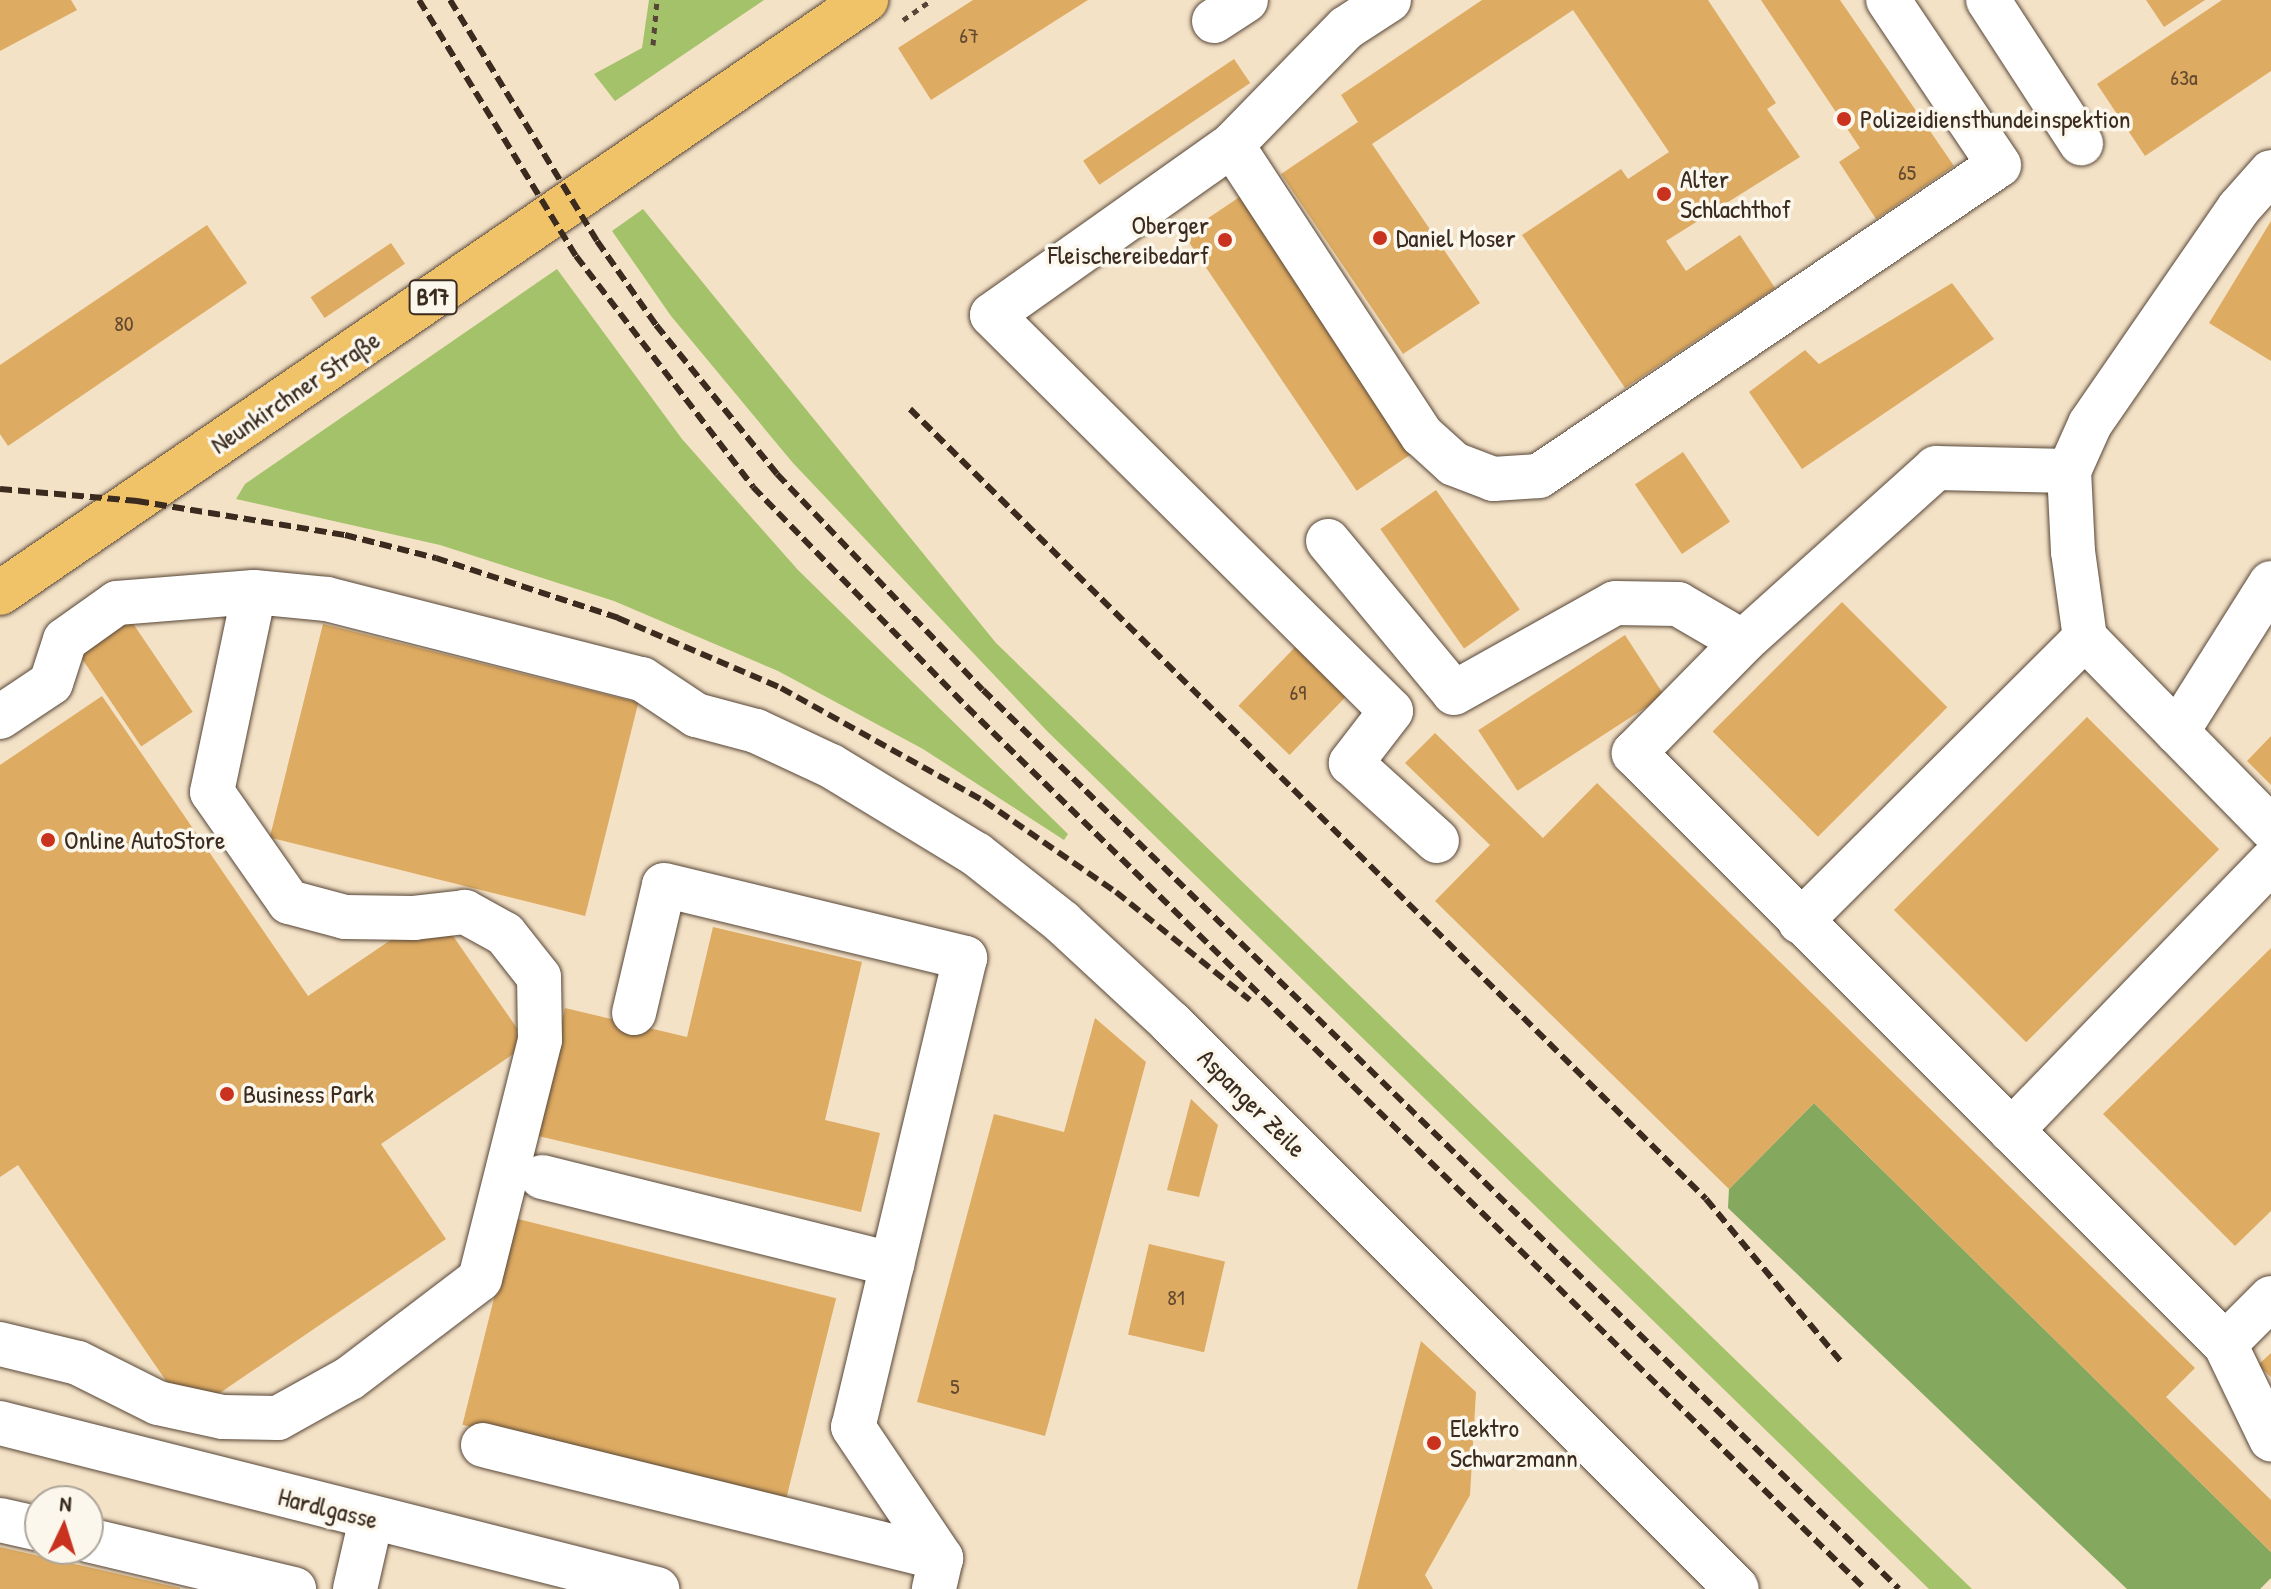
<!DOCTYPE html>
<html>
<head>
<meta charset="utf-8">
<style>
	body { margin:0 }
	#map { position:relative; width:2271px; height:1589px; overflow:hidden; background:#f4e2c7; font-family:"Patrick Hand",sans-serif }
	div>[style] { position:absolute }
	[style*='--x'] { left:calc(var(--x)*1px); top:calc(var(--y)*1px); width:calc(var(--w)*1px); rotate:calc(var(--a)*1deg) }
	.green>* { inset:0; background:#a4c26a }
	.forest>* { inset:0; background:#83a85e }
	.building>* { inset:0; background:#deab62; transform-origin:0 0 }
	.path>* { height:5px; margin-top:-2.5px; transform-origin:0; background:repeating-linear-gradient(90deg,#574637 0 6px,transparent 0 12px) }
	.roads { filter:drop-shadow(0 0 2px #574637) drop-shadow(0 0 2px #574637) }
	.minor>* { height:44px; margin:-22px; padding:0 22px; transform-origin:22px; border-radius:22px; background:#fff }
	.major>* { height:44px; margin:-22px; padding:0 22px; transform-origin:22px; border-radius:22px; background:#f1c369 }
	.rail>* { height:6px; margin-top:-3px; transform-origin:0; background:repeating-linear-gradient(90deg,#3b2a1e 0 12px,transparent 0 18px) }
	.dots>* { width:22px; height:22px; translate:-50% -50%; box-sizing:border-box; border:4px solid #fbf7ec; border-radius:50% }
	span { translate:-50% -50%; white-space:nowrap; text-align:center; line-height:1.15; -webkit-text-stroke:7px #fbf7ec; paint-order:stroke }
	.number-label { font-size:22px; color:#644a2f }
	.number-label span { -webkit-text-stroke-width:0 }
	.shield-label span { padding:2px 6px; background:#fbf7ec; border:2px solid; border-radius:6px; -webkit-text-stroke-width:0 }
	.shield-label { font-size:24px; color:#3b2a1e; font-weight:700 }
	.poi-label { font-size:26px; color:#3b2a1e }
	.left { translate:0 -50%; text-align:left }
	.right { translate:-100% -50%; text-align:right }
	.street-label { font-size:26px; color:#3b2a1e }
	.north { position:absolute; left:24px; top:1485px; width:80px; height:80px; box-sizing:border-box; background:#fbf7ec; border:2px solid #aea59a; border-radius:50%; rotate:4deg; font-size:22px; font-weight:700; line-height:32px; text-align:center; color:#3b2a1e }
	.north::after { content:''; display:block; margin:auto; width:28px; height:36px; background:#c8321e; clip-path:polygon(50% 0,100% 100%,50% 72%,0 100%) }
</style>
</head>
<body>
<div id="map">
	<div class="green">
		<div style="clip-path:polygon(649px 0,764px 0,615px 101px,594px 74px,642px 48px)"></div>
		<div style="clip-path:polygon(643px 209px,996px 643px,1972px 1589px,1929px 1589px,1048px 732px,793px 463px,671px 316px,612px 231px)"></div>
		<div style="clip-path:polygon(557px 269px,682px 439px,798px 570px,1068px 834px,1064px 840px,923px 749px,778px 671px,614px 601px,440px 545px,236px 499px,245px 484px)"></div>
	</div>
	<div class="forest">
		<div style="clip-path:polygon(1814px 1103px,2271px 1552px,2271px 1578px,2260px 1589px,2127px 1589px,1728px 1208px,1729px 1189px)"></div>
	</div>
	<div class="building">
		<div style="clip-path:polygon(0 0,71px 0,77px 10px,0 51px)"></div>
		<div style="clip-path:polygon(973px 0,1088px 0,931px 100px,898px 48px)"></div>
		<div style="clip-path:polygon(1482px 0,1708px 0,1776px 103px,1767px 109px,1800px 157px,1666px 241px,1686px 271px,1740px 235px,1775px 288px,1625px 388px,1522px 235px,1621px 169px,1628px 179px,1669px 152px,1573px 10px,1372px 144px,1480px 303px,1403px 354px,1281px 174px,1358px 122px,1341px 95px)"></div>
		<div style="clip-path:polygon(1761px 0,1840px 0,1954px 166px,1876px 219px,1839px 162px,1860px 148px)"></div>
		<div style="clip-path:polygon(2146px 0,2205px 0,2164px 27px)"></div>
		<div style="clip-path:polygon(2222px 0,2271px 0,2271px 71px,2145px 156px,2097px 84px)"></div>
		<div style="left:1234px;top:59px;width:29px;height:182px;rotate:56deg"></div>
		<div style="left:1241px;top:196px;width:309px;height:69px;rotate:56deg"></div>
		<div style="clip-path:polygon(2271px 221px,2271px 361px,2209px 323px)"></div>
		<div style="clip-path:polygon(207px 225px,247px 283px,8px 446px,0 434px,0 365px)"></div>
		<div style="left:391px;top:243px;width:25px;height:97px;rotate:56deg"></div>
		<div style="clip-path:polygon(1952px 283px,1994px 339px,1802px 469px,1749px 392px,1805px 350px,1819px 364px)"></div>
		<div style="left:1683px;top:452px;width:84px;height:58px;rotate:56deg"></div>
		<div style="left:1436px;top:490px;width:146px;height:68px;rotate:55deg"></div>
		<div style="left:1842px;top:602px;width:149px;height:183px;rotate:45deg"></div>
		<div style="left:130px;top:619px;width:112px;height:62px;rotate:56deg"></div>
		<div style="left:323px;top:624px;width:325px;height:220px;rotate:14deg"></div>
		<div style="left:1625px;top:635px;width:72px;height:175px;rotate:57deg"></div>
		<div style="left:1301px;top:641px;width:71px;height:90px;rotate:44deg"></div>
		<div style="clip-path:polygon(102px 696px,308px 996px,435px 910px,528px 1044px,381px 1144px,446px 1239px,211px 1399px,173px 1391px,18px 1165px,0 1177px,0 765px)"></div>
		<div style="left:2087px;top:717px;width:187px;height:273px;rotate:45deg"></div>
		<div style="clip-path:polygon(1435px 733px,1543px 838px,1597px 783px,2195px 1368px,2166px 1397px,2271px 1500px,2271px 1552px,1814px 1103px,1729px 1189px,1435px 901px,1490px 845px,1405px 763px)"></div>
		<div style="clip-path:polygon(2271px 736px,2271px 785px,2247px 761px)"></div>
		<div style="clip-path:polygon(713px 927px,862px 962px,825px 1120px,880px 1133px,861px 1212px,534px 1135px,565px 1008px,687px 1037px)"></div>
		<div style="clip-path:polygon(2271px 948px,2271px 1211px,2235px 1246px,2103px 1114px)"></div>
		<div style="clip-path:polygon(1095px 1018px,1146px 1062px,1045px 1436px,917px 1402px,994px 1114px,1064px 1132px)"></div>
		<div style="clip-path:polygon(1191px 1099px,1218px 1125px,1199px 1197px,1167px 1190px)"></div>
		<div style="left:514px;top:1218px;width:332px;height:213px;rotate:14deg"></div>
		<div style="left:1149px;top:1244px;width:78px;height:93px;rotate:13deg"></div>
		<div style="clip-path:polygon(1421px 1341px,1476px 1392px,1470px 1495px,1425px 1575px,1433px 1589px,1357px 1589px)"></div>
		<div style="clip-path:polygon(2271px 1353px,2271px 1377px,2258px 1365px)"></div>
		<div style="clip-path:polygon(0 1547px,180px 1588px,180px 1589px,0 1589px)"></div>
	</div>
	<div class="path">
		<div style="--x:903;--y:20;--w:35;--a:-35"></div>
		<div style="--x:653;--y:45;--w:45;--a:-84.9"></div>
	</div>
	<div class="roads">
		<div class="minor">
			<div style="--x:1389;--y:0;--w:51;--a:146.9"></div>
			<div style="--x:1346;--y:28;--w:163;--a:134.3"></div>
			<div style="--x:1232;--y:145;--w:294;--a:144.7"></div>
			<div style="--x:992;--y:315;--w:562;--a:44.78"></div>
			<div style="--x:1391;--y:711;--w:66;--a:127.6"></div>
			<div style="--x:1351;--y:763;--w:116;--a:42.2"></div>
			<div style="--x:1988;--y:0;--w:171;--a:57"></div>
			<div style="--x:1214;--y:21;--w:38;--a:-33"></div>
			<div style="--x:1232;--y:145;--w:347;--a:56.8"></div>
			<div style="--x:1422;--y:435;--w:43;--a:42.2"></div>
			<div style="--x:1454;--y:464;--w:42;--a:21"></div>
			<div style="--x:1493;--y:479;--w:46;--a:-3.7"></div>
			<div style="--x:1539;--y:476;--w:555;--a:-34.06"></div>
			<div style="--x:1999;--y:165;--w:199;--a:-123.9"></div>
			<div style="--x:2069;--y:471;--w:133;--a:-178.7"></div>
			<div style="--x:1936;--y:468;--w:260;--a:138"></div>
			<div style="--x:1743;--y:642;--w:156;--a:134.5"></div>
			<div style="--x:1634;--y:753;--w:836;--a:45"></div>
			<div style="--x:2225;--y:1344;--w:106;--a:64.2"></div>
			<div style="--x:1328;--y:541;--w:197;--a:50.3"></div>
			<div style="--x:1454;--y:693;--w:184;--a:-29.2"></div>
			<div style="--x:1615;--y:603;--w:63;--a:0.9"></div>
			<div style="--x:1678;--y:604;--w:75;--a:30.3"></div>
			<div style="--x:2085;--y:638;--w:87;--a:-97.9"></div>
			<div style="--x:2073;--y:552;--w:81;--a:-92.8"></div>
			<div style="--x:2069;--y:471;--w:51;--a:-65.9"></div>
			<div style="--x:2090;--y:424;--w:262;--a:-55.4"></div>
			<div style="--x:2239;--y:208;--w:48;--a:-48.4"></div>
			<div style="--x:0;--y:717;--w:61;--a:-33.7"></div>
			<div style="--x:51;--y:683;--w:45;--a:-72"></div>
			<div style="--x:65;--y:640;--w:64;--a:-35.4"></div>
			<div style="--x:117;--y:603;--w:137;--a:-4.6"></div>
			<div style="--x:254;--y:592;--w:73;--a:5.5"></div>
			<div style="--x:327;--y:599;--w:325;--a:14.3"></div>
			<div style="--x:642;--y:679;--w:65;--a:33.7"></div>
			<div style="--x:696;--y:715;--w:62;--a:14.9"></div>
			<div style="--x:756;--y:731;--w:83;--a:25"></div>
			<div style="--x:831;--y:766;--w:170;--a:31.3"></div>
			<div style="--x:976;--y:854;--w:110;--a:38.3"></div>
			<div style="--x:1062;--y:922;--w:149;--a:42.8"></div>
			<div style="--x:1171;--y:1023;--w:800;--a:45"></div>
			<div style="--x:2177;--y:732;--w:176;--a:-57.8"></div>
			<div style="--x:1800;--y:922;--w:402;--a:-44.9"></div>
			<div style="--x:2085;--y:638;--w:266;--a:45.6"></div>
			<div style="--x:634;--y:1013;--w:131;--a:-76.8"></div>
			<div style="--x:664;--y:885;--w:310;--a:13.6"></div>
			<div style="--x:965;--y:958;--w:482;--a:103.4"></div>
			<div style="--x:853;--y:1427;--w:158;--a:56.1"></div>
			<div style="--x:941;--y:1558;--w:32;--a:103"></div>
			<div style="--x:2011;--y:1131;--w:374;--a:-46"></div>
			<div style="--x:542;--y:1177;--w:361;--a:14"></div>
			<div style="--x:0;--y:1344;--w:80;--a:13.7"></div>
			<div style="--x:78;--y:1363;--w:89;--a:26.6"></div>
			<div style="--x:158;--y:1403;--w:66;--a:12.2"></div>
			<div style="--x:223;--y:1417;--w:55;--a:1"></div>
			<div style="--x:278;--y:1418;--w:82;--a:-29.1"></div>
			<div style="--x:350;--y:1378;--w:163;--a:-37.3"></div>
			<div style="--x:480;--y:1279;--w:246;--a:-75.9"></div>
			<div style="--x:540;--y:1040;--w:63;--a:-90.9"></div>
			<div style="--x:539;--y:977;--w:55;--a:-128.3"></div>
			<div style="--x:505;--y:934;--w:46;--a:-151.2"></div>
			<div style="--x:465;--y:912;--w:51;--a:173.3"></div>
			<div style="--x:414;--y:918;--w:69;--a:-179.2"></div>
			<div style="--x:345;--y:917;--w:58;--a:-165"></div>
			<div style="--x:289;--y:902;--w:134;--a:-125"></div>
			<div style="--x:212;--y:792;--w:204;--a:-78.1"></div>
			<div style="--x:2225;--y:1344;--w:65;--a:-45"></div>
			<div style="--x:0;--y:1423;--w:678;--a:14.18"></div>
			<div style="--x:483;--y:1445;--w:472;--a:13.9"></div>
			<div style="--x:0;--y:1520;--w:41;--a:12.7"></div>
			<div style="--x:88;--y:1540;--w:212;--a:13.4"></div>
			<div style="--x:355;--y:1589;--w:72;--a:-77.1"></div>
		</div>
		<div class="major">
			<div style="--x:0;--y:593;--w:1050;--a:-34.4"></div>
		</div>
	</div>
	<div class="rail">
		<div style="--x:419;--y:0;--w:300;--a:58.5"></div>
		<div style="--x:576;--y:256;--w:291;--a:52.5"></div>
		<div style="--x:753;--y:487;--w:307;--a:45.8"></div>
		<div style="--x:967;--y:707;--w:1259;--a:44.48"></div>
		<div style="--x:450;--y:0;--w:282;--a:58.6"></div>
		<div style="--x:597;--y:241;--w:103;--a:54.9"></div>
		<div style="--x:656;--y:325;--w:192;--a:50.9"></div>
		<div style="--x:777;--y:474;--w:298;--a:46.4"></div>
		<div style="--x:983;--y:690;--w:1283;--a:44.46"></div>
		<div style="--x:910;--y:409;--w:1121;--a:44.78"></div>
		<div style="--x:1706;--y:1199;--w:213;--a:50.3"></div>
		<div style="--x:0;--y:489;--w:138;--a:5"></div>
		<div style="--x:137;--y:501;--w:211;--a:9.3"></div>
		<div style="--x:345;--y:535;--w:94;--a:14.2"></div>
		<div style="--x:436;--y:558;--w:192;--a:18.2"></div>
		<div style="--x:618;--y:618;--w:177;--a:23.2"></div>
		<div style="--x:781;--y:688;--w:232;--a:29.1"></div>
		<div style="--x:984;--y:801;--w:160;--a:34.6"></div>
		<div style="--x:1116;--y:892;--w:172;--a:38.9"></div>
	</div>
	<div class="dots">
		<div style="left:1844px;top:119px;background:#c8321e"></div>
		<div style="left:1664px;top:194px;background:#c8321e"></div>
		<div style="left:1380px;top:238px;background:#c8321e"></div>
		<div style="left:1225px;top:240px;background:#c8321e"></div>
		<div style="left:48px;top:840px;background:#c8321e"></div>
		<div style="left:227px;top:1094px;background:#c8321e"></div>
		<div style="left:1434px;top:1443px;background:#c8321e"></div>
	</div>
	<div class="number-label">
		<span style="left:969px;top:36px">67</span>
		<span style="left:2184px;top:78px">63a</span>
		<span style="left:1907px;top:173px">65</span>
		<span style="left:124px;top:324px">80</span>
		<span style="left:1298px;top:693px">69</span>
		<span style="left:1176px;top:1298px">81</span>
		<span style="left:955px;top:1387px">5</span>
	</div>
	<div class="shield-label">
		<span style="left:433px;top:297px">B17</span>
	</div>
	<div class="poi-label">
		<span class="left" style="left:1860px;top:119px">Polizeidiensthundeinspektion</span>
		<span class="left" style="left:1680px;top:194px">Alter<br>Schlachthof</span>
		<span class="right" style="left:1209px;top:240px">Oberger<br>Fleischereibedarf</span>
		<span class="left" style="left:1396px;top:238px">Daniel Moser</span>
		<span class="left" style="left:64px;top:840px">Online AutoStore</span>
		<span class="left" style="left:243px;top:1094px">Business Park</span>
		<span class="left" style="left:1450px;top:1443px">Elektro<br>Schwarzmann</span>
	</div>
	<div class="street-label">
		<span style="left:295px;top:392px;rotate:-34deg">Neunkirchner Straße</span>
		<span style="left:1252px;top:1103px;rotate:45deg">Aspanger Zeile</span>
		<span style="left:328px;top:1508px;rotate:14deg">Hardlgasse</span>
	</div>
	<div class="north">N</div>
</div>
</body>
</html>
